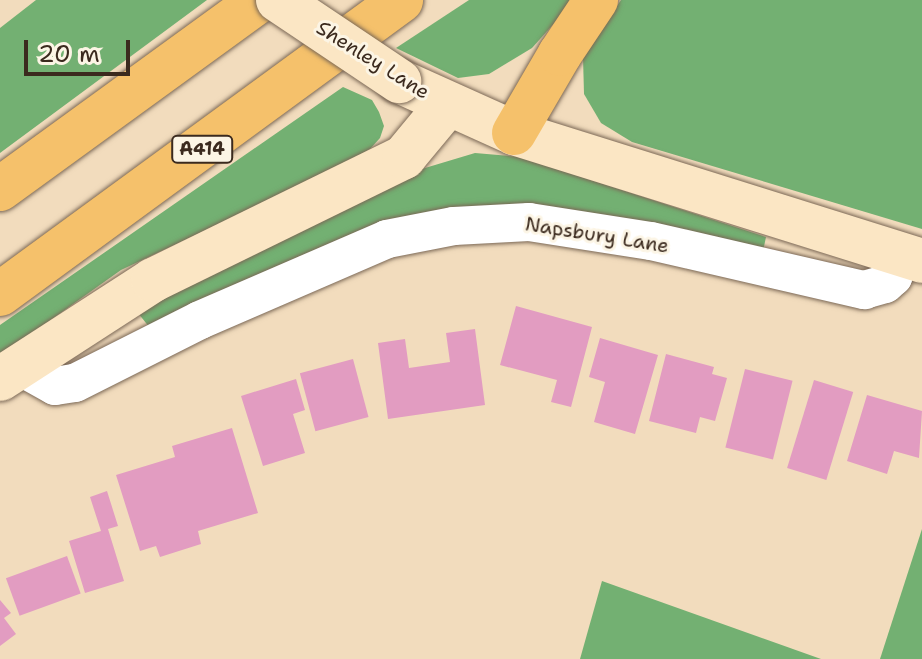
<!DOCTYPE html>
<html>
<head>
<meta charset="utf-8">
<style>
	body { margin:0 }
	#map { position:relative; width:922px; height:659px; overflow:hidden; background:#f2dcbd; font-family:"Shantell Sans",sans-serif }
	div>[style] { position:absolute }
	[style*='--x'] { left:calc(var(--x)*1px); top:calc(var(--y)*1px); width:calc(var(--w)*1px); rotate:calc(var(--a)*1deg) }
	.forest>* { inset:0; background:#73b072 }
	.building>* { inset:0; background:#e29cc1; transform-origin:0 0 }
	.roads { filter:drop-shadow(0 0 2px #7b6856) drop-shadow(0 0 2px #7b6856) }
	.street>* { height:38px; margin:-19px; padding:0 19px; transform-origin:19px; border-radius:19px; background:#fff }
	.secondary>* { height:44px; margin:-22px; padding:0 22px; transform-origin:22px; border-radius:22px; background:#fbe6c4 }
	.highway>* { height:44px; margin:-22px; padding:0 22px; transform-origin:22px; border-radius:22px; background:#f5c16b }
	.bridges { filter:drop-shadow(0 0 2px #7b6856) drop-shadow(0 0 2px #7b6856) }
	.secondary-bridge>* { height:44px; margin:-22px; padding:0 22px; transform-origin:22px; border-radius:22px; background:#fbe6c4 }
	span { translate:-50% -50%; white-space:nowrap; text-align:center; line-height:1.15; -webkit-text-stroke:6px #fcf5e5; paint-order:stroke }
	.shield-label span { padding:2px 6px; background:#fcf5e5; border:2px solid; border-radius:6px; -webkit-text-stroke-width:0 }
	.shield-label { font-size:18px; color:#3b2a1e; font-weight:700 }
	.street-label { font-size:20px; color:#3b2a1e }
	.scale { position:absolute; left:24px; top:40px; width:106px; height:36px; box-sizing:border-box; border:4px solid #3b2a1e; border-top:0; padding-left:10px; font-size:24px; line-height:28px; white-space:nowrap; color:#3b2a1e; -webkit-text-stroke:6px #fcf5e5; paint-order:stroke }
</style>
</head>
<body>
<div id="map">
	<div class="forest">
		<div style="clip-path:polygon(36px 0,207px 0,0 153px,0 28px)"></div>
		<div style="clip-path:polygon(469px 0,575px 0,532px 48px,489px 74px,458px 78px,396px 48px)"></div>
		<div style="clip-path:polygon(621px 0,922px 0,922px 229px,632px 142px,601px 123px,584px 94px,583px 57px)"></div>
		<div style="clip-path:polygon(343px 87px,372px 100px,379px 112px,384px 126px,380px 138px,370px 149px,325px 174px,121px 270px,0 356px,0 325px)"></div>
		<div style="clip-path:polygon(475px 153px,520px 157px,766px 237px,762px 256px,522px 209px,150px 328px,134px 308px,405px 174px)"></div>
		<div style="clip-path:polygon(922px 529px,922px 659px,880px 659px)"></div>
		<div style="clip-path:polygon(602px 581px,821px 659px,580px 659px)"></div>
	</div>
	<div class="building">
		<div style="clip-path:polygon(516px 306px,592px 327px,571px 407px,551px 402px,557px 380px,500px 365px)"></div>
		<div style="clip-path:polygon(475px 329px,485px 405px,388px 419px,378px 343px,405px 339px,409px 368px,450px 362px,446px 333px)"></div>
		<div style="clip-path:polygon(600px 338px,658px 355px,635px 434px,594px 422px,605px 382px,589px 377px)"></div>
		<div style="clip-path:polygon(666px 354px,714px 367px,712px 374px,727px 378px,715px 421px,700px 417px,696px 433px,649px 421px)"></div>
		<div style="left:353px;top:359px;width:60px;height:55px;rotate:75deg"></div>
		<div style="left:745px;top:369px;width:49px;height:81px;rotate:14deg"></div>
		<div style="clip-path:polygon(296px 379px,305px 410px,293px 414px,305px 453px,263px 466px,241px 396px)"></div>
		<div style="left:814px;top:380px;width:41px;height:92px;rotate:17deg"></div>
		<div style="clip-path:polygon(867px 395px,922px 411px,919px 458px,894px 451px,887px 474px,847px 461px)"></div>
		<div style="clip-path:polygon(232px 428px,258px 513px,198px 531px,201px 544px,160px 557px,156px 546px,140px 551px,116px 475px,175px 457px,172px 446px)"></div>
		<div style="clip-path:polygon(107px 491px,118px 526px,108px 529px,124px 581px,85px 593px,69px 541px,101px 531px,90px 497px)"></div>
		<div style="left:67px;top:556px;width:40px;height:65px;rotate:70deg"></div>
		<div style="clip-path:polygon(0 600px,11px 613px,4px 618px,16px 634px,0 646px)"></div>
	</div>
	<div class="roads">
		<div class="street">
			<div style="--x:19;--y:366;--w:41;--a:29.1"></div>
			<div style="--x:55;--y:386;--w:20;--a:-9"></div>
			<div style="--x:75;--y:383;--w:140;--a:-26.7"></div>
			<div style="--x:200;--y:320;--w:204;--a:-23.4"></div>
			<div style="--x:387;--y:239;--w:68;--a:-11"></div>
			<div style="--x:454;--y:226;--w:75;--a:-3.1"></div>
			<div style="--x:529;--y:222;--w:123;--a:8.9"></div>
			<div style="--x:651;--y:241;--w:219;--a:13"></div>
			<div style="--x:864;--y:290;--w:22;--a:-16"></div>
			<div style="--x:885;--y:284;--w:11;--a:-41"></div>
			<div style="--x:893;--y:277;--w:23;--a:-70"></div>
		</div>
		<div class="secondary">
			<div style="--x:399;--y:81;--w:126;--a:24.3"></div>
			<div style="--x:514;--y:133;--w:428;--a:17.4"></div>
			<div style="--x:0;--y:379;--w:182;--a:-32.9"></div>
			<div style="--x:153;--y:280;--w:280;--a:-26.1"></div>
			<div style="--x:404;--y:157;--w:69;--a:-50.3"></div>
		</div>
		<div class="highway">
			<div style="--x:514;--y:133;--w:91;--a:-59.8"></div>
			<div style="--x:560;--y:54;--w:65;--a:-56.3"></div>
			<div style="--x:0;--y:189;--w:321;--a:-36"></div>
			<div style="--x:0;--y:294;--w:497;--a:-36.2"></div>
		</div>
	</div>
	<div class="bridges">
		<div class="secondary-bridge">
			<div style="--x:278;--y:0;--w:146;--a:33.8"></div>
		</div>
	</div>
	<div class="shield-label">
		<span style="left:202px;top:149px">A414</span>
	</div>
	<div class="street-label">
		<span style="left:373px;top:60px;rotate:32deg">Shenley Lane</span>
		<span style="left:597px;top:235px;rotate:9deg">Napsbury Lane</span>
	</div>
	<div class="scale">20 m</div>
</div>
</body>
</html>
